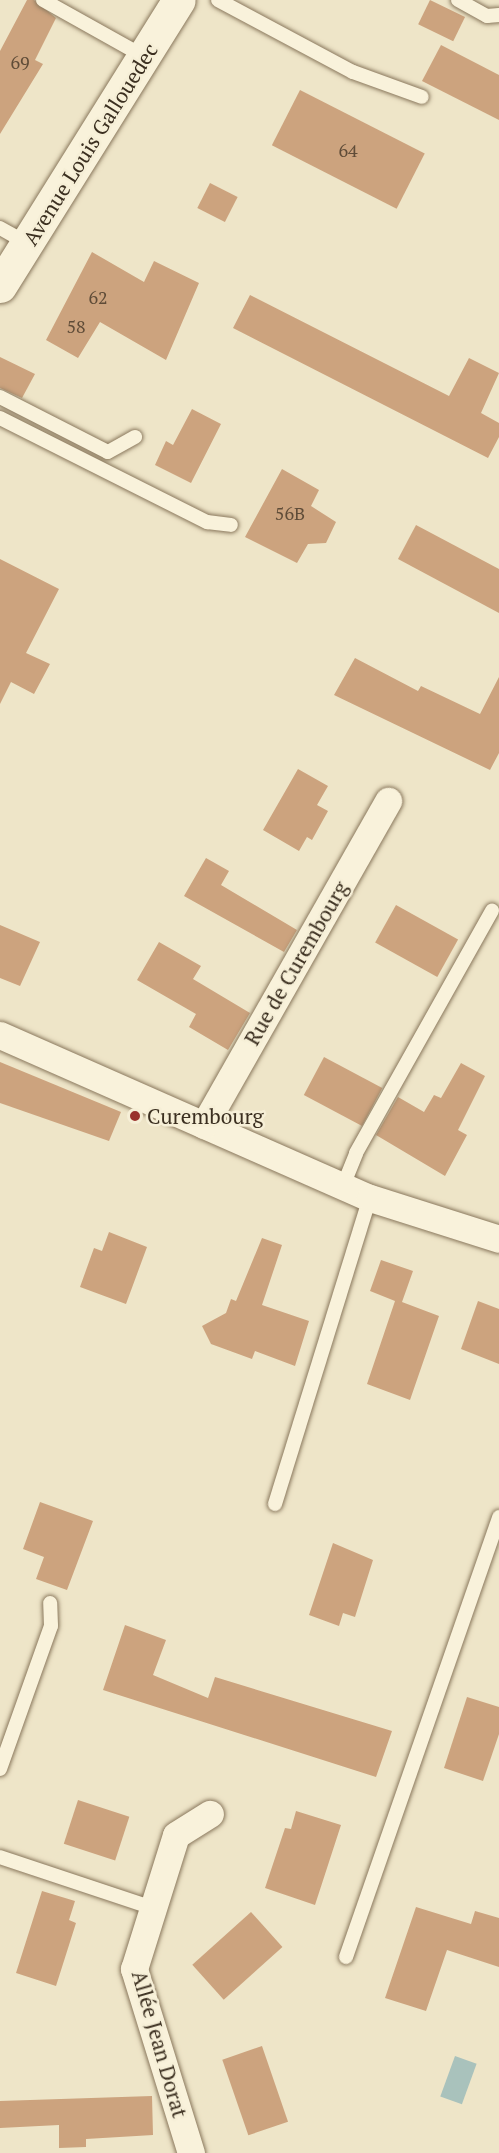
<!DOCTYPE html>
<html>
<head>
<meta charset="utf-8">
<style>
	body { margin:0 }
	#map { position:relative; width:499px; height:2153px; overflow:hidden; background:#eee5c8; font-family:"PT Serif",serif }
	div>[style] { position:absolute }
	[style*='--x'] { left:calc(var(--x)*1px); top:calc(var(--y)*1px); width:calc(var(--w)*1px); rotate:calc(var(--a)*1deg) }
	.water>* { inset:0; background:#a9c2bc; transform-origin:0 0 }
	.building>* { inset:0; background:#cca37e; transform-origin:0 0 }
	.roads { filter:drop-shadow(0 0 2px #8a785d) drop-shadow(0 0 2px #8a785d) }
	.lane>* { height:14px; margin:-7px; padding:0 7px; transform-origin:7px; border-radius:7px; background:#f9f2db }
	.street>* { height:27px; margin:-13.5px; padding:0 13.5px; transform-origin:13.5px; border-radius:13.5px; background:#f9f2db }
	.secondary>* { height:33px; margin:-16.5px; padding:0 16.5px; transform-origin:16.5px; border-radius:16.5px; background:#f9f2db }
	.dots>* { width:16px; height:16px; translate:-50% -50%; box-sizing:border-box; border:3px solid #f6efd7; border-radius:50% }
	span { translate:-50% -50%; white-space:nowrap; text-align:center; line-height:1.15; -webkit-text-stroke:5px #f6efd7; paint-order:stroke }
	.number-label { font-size:18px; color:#5f4c38 }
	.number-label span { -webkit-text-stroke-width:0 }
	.street-label { font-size:21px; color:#3b2f20 }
	.poi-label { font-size:21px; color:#3b2f20 }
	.left { translate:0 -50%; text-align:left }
</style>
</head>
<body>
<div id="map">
	<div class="water">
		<div style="left:455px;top:2056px;width:23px;height:43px;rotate:20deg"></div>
	</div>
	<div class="building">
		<div style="clip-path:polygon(27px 0,34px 0,56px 18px,35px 60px,43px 64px,0 134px,0 51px)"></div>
		<div style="left:430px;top:0;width:39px;height:27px;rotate:26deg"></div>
		<div style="clip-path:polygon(441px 45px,499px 75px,499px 120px,422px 81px)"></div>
		<div style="left:300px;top:90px;width:140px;height:62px;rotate:27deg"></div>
		<div style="left:210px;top:183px;width:31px;height:28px;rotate:27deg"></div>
		<div style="clip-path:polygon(92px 252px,144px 282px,154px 261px,199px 283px,166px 360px,100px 322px,78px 358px,46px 340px)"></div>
		<div style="clip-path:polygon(250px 295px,449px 396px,469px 358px,499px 373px,481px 413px,499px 423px,499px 437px,488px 458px,233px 328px)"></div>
		<div style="clip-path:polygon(0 357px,35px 374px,22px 398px,0 388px)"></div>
		<div style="clip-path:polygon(192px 409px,221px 424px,191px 483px,155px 465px,166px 441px,173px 445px)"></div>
		<div style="clip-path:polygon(282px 469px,319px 490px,311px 506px,336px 522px,326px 543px,308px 544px,297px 563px,245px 537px)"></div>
		<div style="clip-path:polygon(416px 525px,499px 569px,499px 613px,398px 559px)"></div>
		<div style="clip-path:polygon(0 559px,59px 589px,26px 653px,50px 664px,34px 694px,11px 682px,0 704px)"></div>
		<div style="clip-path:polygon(355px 658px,418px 691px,421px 686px,480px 714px,499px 677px,499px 753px,490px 770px,334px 695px)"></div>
		<div style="clip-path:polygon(298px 769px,328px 786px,317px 805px,328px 811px,312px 840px,307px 837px,299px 851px,263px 830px)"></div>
		<div style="clip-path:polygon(206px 858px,229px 871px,221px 885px,297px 930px,284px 952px,184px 896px)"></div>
		<div style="left:396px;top:905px;width:71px;height:43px;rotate:29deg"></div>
		<div style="clip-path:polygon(0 925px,40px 942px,20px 986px,0 978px)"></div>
		<div style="clip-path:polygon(159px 942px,201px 966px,193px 979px,250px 1013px,228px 1050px,189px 1027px,196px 1014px,137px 980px)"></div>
		<div style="left:324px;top:1057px;width:66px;height:43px;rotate:28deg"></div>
		<div style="clip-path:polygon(0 1062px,121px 1112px,109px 1141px,0 1103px)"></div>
		<div style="clip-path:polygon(461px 1063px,485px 1076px,458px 1130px,467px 1135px,445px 1176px,376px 1135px,398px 1097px,424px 1112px,434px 1095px,441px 1098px)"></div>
		<div style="clip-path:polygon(109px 1232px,147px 1247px,126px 1304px,80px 1287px,94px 1248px,102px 1251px)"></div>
		<div style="clip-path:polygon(262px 1238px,282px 1245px,262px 1305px,309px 1321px,295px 1366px,255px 1351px,252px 1359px,211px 1344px,202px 1326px,226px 1313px,231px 1299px,236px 1301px)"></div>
		<div style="clip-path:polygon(381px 1260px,413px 1271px,402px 1302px,439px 1316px,410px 1400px,367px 1384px,395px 1301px,370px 1291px)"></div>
		<div style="clip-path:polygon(478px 1301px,499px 1309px,499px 1364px,461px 1349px)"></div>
		<div style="clip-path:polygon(40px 1502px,93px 1521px,67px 1590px,36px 1579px,44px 1557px,23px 1549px)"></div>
		<div style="clip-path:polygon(333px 1543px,373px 1560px,355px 1617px,343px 1613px,339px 1626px,309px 1615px)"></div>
		<div style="clip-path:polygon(125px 1625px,166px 1640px,153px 1675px,208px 1698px,215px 1677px,392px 1731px,376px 1777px,103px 1690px)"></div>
		<div style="clip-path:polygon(467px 1697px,499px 1707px,499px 1734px,483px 1781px,444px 1768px)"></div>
		<div style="left:78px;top:1800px;width:54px;height:46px;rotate:18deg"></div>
		<div style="clip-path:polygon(296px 1811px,341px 1825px,315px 1905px,265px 1888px,285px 1828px,291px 1829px)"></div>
		<div style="clip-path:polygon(42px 1891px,75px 1901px,69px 1920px,76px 1923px,56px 1986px,16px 1973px)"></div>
		<div style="clip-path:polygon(416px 1907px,471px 1924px,475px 1911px,499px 1918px,499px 1967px,447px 1950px,426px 2011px,385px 1998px)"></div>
		<div style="left:251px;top:1912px;width:47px;height:79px;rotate:48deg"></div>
		<div style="left:262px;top:2046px;width:80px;height:42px;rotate:71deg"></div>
		<div style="clip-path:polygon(152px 2096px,153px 2135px,86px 2139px,86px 2147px,59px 2148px,59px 2125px,0 2128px,0 2101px)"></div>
	</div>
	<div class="roads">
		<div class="lane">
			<div style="--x:43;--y:0;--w:117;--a:29.2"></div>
			<div style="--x:218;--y:0;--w:153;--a:28.1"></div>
			<div style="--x:353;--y:72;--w:73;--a:19.9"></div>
			<div style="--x:458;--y:0;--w:33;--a:29"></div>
			<div style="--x:487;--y:16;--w:12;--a:-5"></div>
			<div style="--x:0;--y:228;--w:31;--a:29"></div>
			<div style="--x:0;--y:397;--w:121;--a:27"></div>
			<div style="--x:108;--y:452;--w:31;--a:-29"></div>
			<div style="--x:0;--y:418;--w:232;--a:26.7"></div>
			<div style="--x:207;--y:522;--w:24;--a:7"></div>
			<div style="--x:343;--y:1186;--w:35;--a:-68"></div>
			<div style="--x:356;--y:1153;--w:278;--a:-60.7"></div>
			<div style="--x:275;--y:1504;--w:320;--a:-72.8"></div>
			<div style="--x:0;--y:1769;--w:152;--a:-70.4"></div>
			<div style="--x:51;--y:1626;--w:23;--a:-92"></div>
			<div style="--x:0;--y:1857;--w:161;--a:18.4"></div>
			<div style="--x:346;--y:1957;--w:466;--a:-70.8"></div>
		</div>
		<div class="street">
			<div style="--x:0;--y:1035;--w:404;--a:23.8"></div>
			<div style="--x:370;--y:1198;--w:135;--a:17.6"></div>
			<div style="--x:204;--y:1125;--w:373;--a:-60.4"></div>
			<div style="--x:191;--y:2153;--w:193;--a:-107.2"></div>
			<div style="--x:134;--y:1969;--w:140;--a:-72.6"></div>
			<div style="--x:176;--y:1835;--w:40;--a:-32"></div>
		</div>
		<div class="secondary">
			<div style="--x:0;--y:286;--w:337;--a:-58"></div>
		</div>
	</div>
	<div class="dots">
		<div style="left:135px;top:1116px;background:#99322d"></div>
	</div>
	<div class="number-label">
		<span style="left:20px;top:62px">69</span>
		<span style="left:348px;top:150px">64</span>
		<span style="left:98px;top:297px">62</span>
		<span style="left:76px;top:326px">58</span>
		<span style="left:290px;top:513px">56B</span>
	</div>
	<div class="street-label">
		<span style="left:90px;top:144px;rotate:-58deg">Avenue Louis Gallouedec</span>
		<span style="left:296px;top:963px;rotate:-60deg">Rue de Curembourg</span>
		<span style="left:160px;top:2044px;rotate:74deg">Allée Jean Dorat</span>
	</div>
	<div class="poi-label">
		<span class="left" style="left:147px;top:1116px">Curembourg</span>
	</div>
</div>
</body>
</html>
